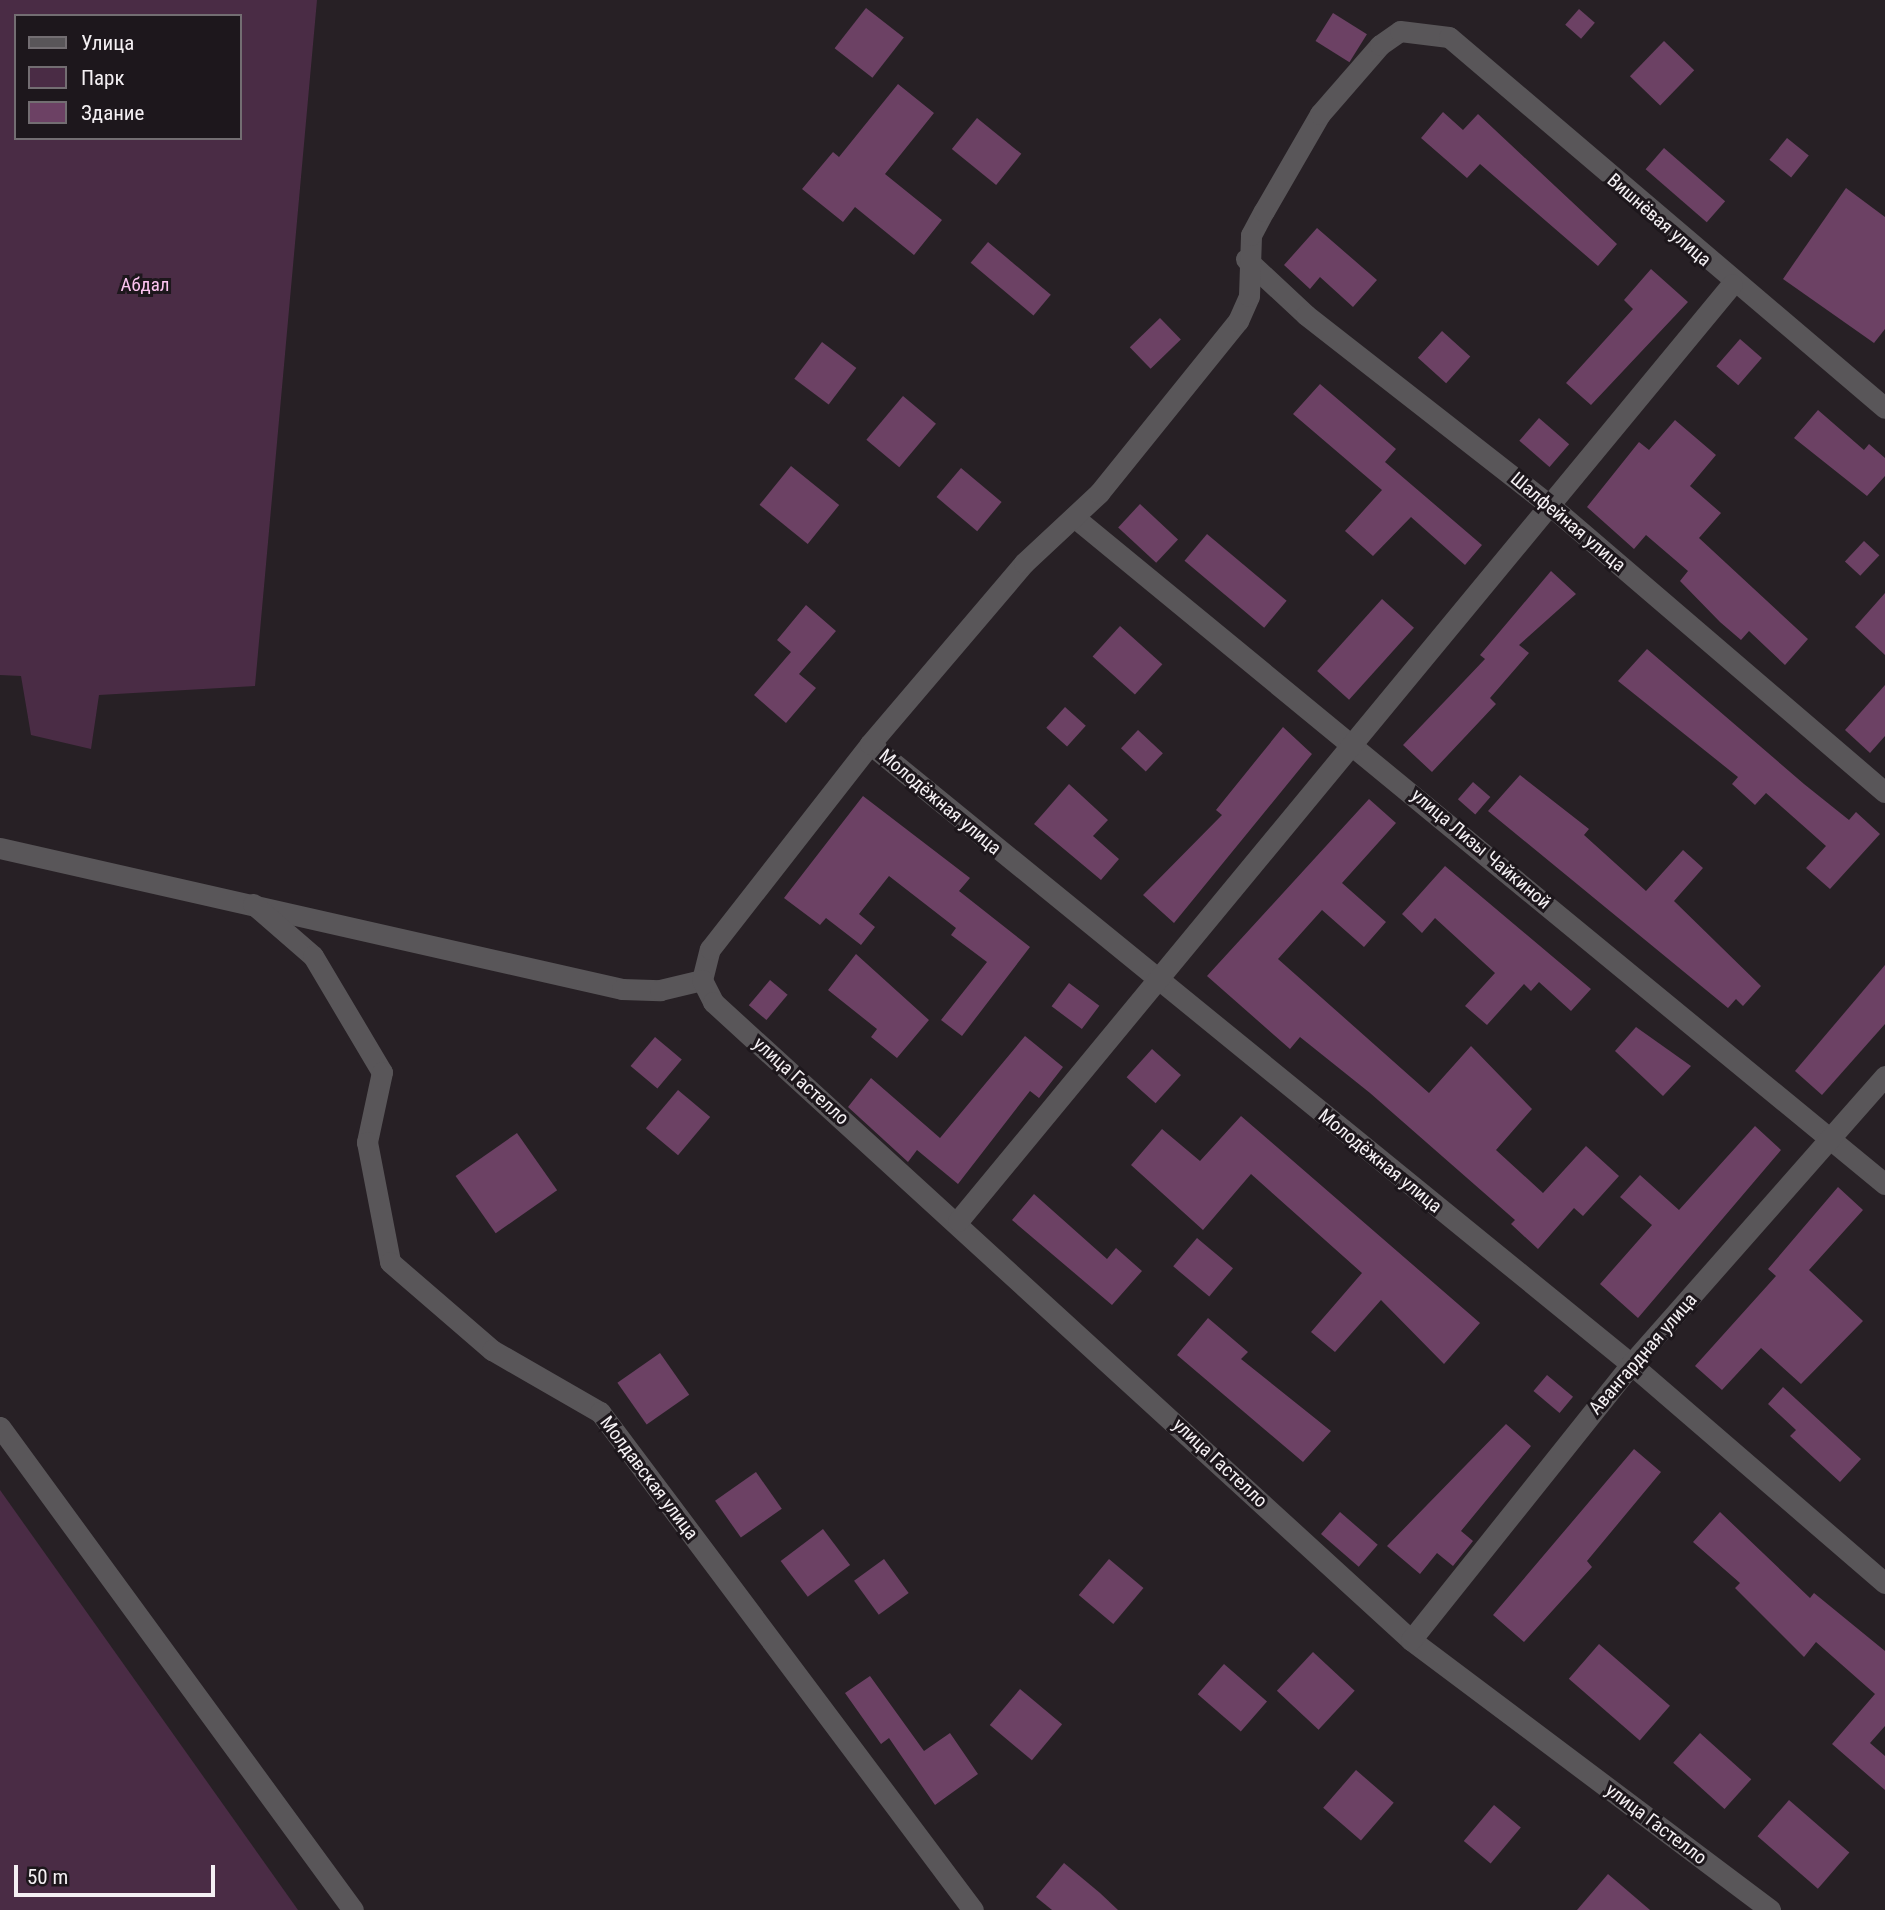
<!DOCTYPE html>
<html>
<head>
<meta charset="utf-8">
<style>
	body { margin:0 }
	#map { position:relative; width:1885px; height:1910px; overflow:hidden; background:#272025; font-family:"Roboto Condensed",sans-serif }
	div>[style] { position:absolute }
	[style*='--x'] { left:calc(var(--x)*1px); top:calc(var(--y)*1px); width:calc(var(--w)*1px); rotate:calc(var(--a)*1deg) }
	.green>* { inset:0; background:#4a2c45 }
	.building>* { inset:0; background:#6c4164; transform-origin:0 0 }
	.minor>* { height:21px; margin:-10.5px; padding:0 10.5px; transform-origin:10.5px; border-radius:10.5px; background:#595659 }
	span { translate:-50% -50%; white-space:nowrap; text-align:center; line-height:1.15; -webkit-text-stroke:6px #1d171c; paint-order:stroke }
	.street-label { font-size:19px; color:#f4f0f3 }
	.park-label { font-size:19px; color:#fdc4f1 }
	.legend { position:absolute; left:14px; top:14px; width:228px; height:126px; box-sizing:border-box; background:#1d171c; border:2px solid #736e72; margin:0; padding:9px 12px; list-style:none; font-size:21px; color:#f4f0f3 }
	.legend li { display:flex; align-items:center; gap:14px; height:35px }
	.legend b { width:35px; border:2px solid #736e72 }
	.scale { position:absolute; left:14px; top:1865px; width:201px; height:32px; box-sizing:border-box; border:4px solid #f4f0f3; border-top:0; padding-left:9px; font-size:21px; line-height:24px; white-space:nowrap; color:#f4f0f3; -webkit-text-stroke:5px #1d171c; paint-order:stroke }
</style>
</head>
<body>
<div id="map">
	<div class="green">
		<div style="clip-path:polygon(evenodd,0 0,317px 0,255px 686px,99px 695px,91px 749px,31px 735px,21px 676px,0 675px,0 0,16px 16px,240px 16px,240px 138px,16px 138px,16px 16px)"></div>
		<div style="clip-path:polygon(0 1490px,298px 1910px,0 1910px)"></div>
	</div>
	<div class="building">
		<div style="left:866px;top:8px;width:48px;height:51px;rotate:38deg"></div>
		<div style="left:1579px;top:9px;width:21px;height:21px;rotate:41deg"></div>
		<div style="left:1333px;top:13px;width:40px;height:33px;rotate:32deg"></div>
		<div style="left:1664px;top:41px;width:42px;height:49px;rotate:44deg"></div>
		<div style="clip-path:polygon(898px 84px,934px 113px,885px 174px,942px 220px,914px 255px,855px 207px,843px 222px,802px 189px,833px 152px,839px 157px)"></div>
		<div style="clip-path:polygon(1443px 112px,1463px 130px,1478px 114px,1617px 244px,1598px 266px,1480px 164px,1467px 178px,1421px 138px)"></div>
		<div style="left:977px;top:118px;width:57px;height:40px;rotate:39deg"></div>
		<div style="left:1787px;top:138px;width:28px;height:28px;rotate:39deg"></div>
		<div style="left:1664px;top:148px;width:81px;height:28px;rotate:41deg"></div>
		<div style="clip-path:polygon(1846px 188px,1885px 217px,1885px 329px,1874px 343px,1783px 279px)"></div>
		<div style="clip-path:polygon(1317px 228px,1377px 280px,1353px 307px,1320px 277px,1310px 289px,1284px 265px)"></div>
		<div style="left:988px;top:242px;width:82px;height:27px;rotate:40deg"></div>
		<div style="clip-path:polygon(1651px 269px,1688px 302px,1591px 405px,1566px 383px,1633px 309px,1624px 300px)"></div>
		<div style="left:1160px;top:318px;width:30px;height:42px;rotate:46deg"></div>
		<div style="left:1442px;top:331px;width:38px;height:36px;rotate:42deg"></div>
		<div style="left:1740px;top:339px;width:29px;height:36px;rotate:41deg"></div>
		<div style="left:822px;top:342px;width:43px;height:46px;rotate:37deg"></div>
		<div style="clip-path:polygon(1320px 384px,1396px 449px,1385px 462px,1482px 545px,1465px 565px,1411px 517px,1373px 556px,1345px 531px,1382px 490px,1293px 414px)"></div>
		<div style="left:903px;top:396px;width:43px;height:57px;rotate:40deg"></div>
		<div style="clip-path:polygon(1818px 410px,1864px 450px,1869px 444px,1885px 458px,1885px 476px,1867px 496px,1794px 438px)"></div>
		<div style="left:1539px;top:418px;width:40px;height:30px;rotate:41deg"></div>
		<div style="clip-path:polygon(1675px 420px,1716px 455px,1690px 486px,1721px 513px,1699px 538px,1808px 639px,1785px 665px,1749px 631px,1741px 640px,1720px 622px,1680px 581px,1688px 571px,1646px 535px,1634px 549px,1587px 507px,1639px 442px,1649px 450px)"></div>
		<div style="left:791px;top:466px;width:62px;height:50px;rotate:39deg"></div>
		<div style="left:961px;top:468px;width:53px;height:38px;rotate:40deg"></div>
		<div style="left:1140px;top:504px;width:52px;height:32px;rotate:43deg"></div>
		<div style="left:1207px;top:534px;width:104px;height:35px;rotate:40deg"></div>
		<div style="left:1864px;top:541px;width:21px;height:28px;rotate:43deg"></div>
		<div style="clip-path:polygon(1551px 571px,1576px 594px,1519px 645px,1529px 653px,1490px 698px,1496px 704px,1432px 772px,1403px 745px,1485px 659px,1480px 655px)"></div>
		<div style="clip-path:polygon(1885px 593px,1885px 655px,1855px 627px)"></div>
		<div style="left:1382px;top:599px;width:43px;height:97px;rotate:42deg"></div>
		<div style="clip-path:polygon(806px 605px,836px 631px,799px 674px,816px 688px,786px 723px,754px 695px,791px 652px,777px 640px)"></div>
		<div style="left:1120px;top:626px;width:57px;height:41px;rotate:42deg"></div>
		<div style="clip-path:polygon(1647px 649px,1804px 784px,1849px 820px,1856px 812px,1880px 834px,1830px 889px,1806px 868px,1826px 846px,1766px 793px,1755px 805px,1732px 784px,1738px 777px,1618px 681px)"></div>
		<div style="clip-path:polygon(1885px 685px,1885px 736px,1870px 753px,1845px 730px)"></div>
		<div style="left:1065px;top:707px;width:28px;height:28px;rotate:42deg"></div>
		<div style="clip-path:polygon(1283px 727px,1312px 754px,1174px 923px,1143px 895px,1222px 815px,1216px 810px)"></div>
		<div style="left:1138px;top:730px;width:34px;height:25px;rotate:43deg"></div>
		<div style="clip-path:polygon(1520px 775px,1589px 829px,1584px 835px,1646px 891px,1683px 850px,1703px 868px,1674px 901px,1761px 986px,1743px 1006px,1736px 999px,1728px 1008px,1488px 811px)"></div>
		<div style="left:1473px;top:782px;width:23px;height:23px;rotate:41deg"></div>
		<div style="clip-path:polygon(1069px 784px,1108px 820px,1093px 836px,1119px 859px,1101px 880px,1034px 824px)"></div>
		<div style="clip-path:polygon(863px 796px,970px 878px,959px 891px,1030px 947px,962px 1036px,941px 1020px,987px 962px,951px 935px,956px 928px,889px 876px,859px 914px,875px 927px,861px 945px,826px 918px,820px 925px,784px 898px)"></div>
		<div style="clip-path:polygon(1369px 799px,1396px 823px,1342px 883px,1386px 922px,1364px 947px,1322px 910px,1278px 959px,1429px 1093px,1471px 1046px,1532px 1109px,1496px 1150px,1543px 1193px,1586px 1146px,1619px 1176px,1583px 1216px,1574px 1208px,1538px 1249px,1511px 1224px,1515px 1220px,1370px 1093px,1300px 1037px,1290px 1049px,1207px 976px)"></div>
		<div style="clip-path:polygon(1445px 866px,1591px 989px,1571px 1011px,1539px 982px,1531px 991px,1524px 984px,1487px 1025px,1465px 1006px,1495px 973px,1435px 918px,1422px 933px,1402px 914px)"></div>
		<div style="clip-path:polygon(856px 954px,929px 1020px,897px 1058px,871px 1037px,877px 1029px,828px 990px)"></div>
		<div style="clip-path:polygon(1885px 965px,1885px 1024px,1822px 1095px,1795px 1071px)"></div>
		<div style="left:770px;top:980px;width:23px;height:33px;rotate:40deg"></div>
		<div style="left:1069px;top:983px;width:38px;height:29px;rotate:37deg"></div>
		<div style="clip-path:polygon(1636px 1027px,1691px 1066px,1663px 1096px,1615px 1051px)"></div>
		<div style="clip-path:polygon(1025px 1036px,1063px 1067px,1039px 1098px,1030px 1091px,958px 1184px,917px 1150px,908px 1162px,848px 1107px,871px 1078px,940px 1138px)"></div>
		<div style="left:655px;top:1037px;width:35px;height:38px;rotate:40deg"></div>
		<div style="left:1152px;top:1049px;width:39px;height:38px;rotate:42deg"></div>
		<div style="left:678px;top:1090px;width:42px;height:50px;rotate:40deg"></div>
		<div style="clip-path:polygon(1241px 1116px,1480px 1323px,1444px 1364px,1381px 1300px,1335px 1352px,1311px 1332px,1362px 1273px,1251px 1174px,1203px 1230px,1131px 1165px,1162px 1129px,1200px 1161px)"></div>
		<div style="clip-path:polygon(1755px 1126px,1781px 1150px,1638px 1318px,1600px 1284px,1652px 1225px,1620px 1197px,1640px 1175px,1679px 1210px)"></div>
		<div style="left:517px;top:1133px;width:70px;height:75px;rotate:55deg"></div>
		<div style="clip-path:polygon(1838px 1187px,1863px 1210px,1809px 1270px,1863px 1321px,1801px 1384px,1761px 1348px,1722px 1390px,1695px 1366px,1776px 1276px,1768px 1269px)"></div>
		<div style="clip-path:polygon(1034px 1194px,1107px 1259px,1116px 1248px,1142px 1271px,1112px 1305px,1012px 1220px)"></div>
		<div style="left:1197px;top:1238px;width:47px;height:37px;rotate:40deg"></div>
		<div style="clip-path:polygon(1208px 1318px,1248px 1352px,1241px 1359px,1331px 1431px,1303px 1462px,1177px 1355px)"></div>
		<div style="left:660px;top:1353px;width:51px;height:52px;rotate:55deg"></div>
		<div style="left:1547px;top:1375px;width:34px;height:21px;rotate:40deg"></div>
		<div style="clip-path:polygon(1783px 1387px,1861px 1459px,1840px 1482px,1790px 1436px,1796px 1430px,1768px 1404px)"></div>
		<div style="clip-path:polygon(1506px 1424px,1531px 1446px,1461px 1531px,1473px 1541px,1453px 1566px,1437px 1553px,1420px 1574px,1387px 1546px)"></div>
		<div style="clip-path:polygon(1634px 1449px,1661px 1472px,1587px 1561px,1592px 1567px,1524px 1642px,1493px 1615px)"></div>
		<div style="left:756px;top:1472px;width:45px;height:50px;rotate:55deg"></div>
		<div style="left:1340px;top:1512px;width:50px;height:29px;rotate:41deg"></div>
		<div style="clip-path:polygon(1720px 1512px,1810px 1598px,1814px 1593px,1885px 1651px,1885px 1726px,1870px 1743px,1885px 1756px,1885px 1790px,1832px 1744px,1875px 1694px,1816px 1642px,1804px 1657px,1735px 1588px,1740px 1583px,1693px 1542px)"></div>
		<div style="left:823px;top:1529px;width:45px;height:53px;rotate:53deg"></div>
		<div style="left:884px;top:1559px;width:42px;height:37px;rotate:54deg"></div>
		<div style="left:1109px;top:1559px;width:45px;height:47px;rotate:40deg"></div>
		<div style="left:1599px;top:1644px;width:94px;height:46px;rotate:41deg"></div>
		<div style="left:1313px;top:1652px;width:57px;height:53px;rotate:43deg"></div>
		<div style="left:1224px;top:1664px;width:57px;height:40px;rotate:41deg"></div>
		<div style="clip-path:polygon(870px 1676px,924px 1751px,950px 1733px,978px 1774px,935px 1805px,889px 1738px,881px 1744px,845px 1693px)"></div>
		<div style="left:1020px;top:1689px;width:55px;height:47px;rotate:40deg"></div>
		<div style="left:1700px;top:1733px;width:69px;height:40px;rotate:42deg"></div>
		<div style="left:1356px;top:1770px;width:50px;height:50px;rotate:41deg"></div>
		<div style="left:1789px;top:1800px;width:80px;height:48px;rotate:41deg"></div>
		<div style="left:1494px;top:1805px;width:35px;height:47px;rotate:40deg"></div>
		<div style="clip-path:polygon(1064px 1863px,1100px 1893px,1118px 1910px,1052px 1910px,1036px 1897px)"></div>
		<div style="clip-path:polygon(1608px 1874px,1650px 1910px,1577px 1910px)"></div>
	</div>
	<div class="minor">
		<div style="--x:1246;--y:259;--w:82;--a:43"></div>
		<div style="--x:1306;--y:315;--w:312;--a:38"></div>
		<div style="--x:1552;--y:507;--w:438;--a:40.6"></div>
		<div style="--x:1074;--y:517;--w:1050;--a:39.44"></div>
		<div style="--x:870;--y:744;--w:982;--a:39.17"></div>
		<div style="--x:1631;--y:1364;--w:335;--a:40.8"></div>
		<div style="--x:0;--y:848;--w:638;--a:12.77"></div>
		<div style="--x:622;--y:989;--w:38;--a:2"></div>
		<div style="--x:660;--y:990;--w:43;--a:-13.4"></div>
		<div style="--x:253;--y:904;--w:79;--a:40.9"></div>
		<div style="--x:313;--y:956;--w:135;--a:59.3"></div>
		<div style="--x:382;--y:1072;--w:72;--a:102.1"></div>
		<div style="--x:367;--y:1142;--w:122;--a:79.1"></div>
		<div style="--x:390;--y:1262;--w:135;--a:40.8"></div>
		<div style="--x:492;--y:1350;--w:125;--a:29.9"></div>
		<div style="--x:600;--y:1412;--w:622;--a:53.17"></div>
		<div style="--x:702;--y:980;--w:32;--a:-76"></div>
		<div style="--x:710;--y:949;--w:260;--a:-52"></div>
		<div style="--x:870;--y:744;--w:238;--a:-49.6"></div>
		<div style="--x:1024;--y:563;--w:103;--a:-43"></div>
		<div style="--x:1099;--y:493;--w:221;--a:-51.1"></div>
		<div style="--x:1238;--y:321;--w:27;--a:-66"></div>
		<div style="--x:1249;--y:296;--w:61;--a:-88.1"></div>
		<div style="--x:1251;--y:235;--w:27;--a:-62"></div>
		<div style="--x:1264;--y:211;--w:112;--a:-60"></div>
		<div style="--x:1320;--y:114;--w:91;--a:-49"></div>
		<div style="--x:1380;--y:45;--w:24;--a:-35"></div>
		<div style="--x:1400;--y:31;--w:49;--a:7"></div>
		<div style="--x:1449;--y:37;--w:572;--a:40.4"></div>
		<div style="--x:702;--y:980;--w:25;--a:63"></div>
		<div style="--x:713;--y:1002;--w:946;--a:42.43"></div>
		<div style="--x:1411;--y:1640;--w:449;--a:36.9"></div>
		<div style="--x:958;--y:1221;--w:1215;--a:-50.44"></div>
		<div style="--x:0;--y:1427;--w:598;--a:53.84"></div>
		<div style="--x:1411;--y:1640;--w:353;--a:-51.4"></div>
		<div style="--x:1631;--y:1364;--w:384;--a:-48.6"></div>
	</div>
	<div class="street-label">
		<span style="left:1659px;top:220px;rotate:41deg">Вишнёвая улица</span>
		<span style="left:1568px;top:522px;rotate:40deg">Шалфейная улица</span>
		<span style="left:940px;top:802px;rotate:40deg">Молодёжная улица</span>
		<span style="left:1481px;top:849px;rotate:40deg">улица Лизы Чайкиной</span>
		<span style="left:801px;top:1081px;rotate:42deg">улица Гастелло</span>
		<span style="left:1380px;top:1161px;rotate:39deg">Молодёжная улица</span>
		<span style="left:1643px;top:1354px;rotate:-49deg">Авангардная улица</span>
		<span style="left:1220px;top:1463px;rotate:43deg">улица Гастелло</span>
		<span style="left:649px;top:1478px;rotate:53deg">Молдавская улица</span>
		<span style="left:1656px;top:1824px;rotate:37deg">улица Гастелло</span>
	</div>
	<div class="park-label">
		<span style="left:145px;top:285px">Абдал</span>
	</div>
	<ul class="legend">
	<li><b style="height:9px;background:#595659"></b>Улица</li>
	<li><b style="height:19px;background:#4a2c45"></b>Парк</li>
	<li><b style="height:19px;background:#6c4164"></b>Здание</li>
	</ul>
	<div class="scale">50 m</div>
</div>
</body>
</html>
